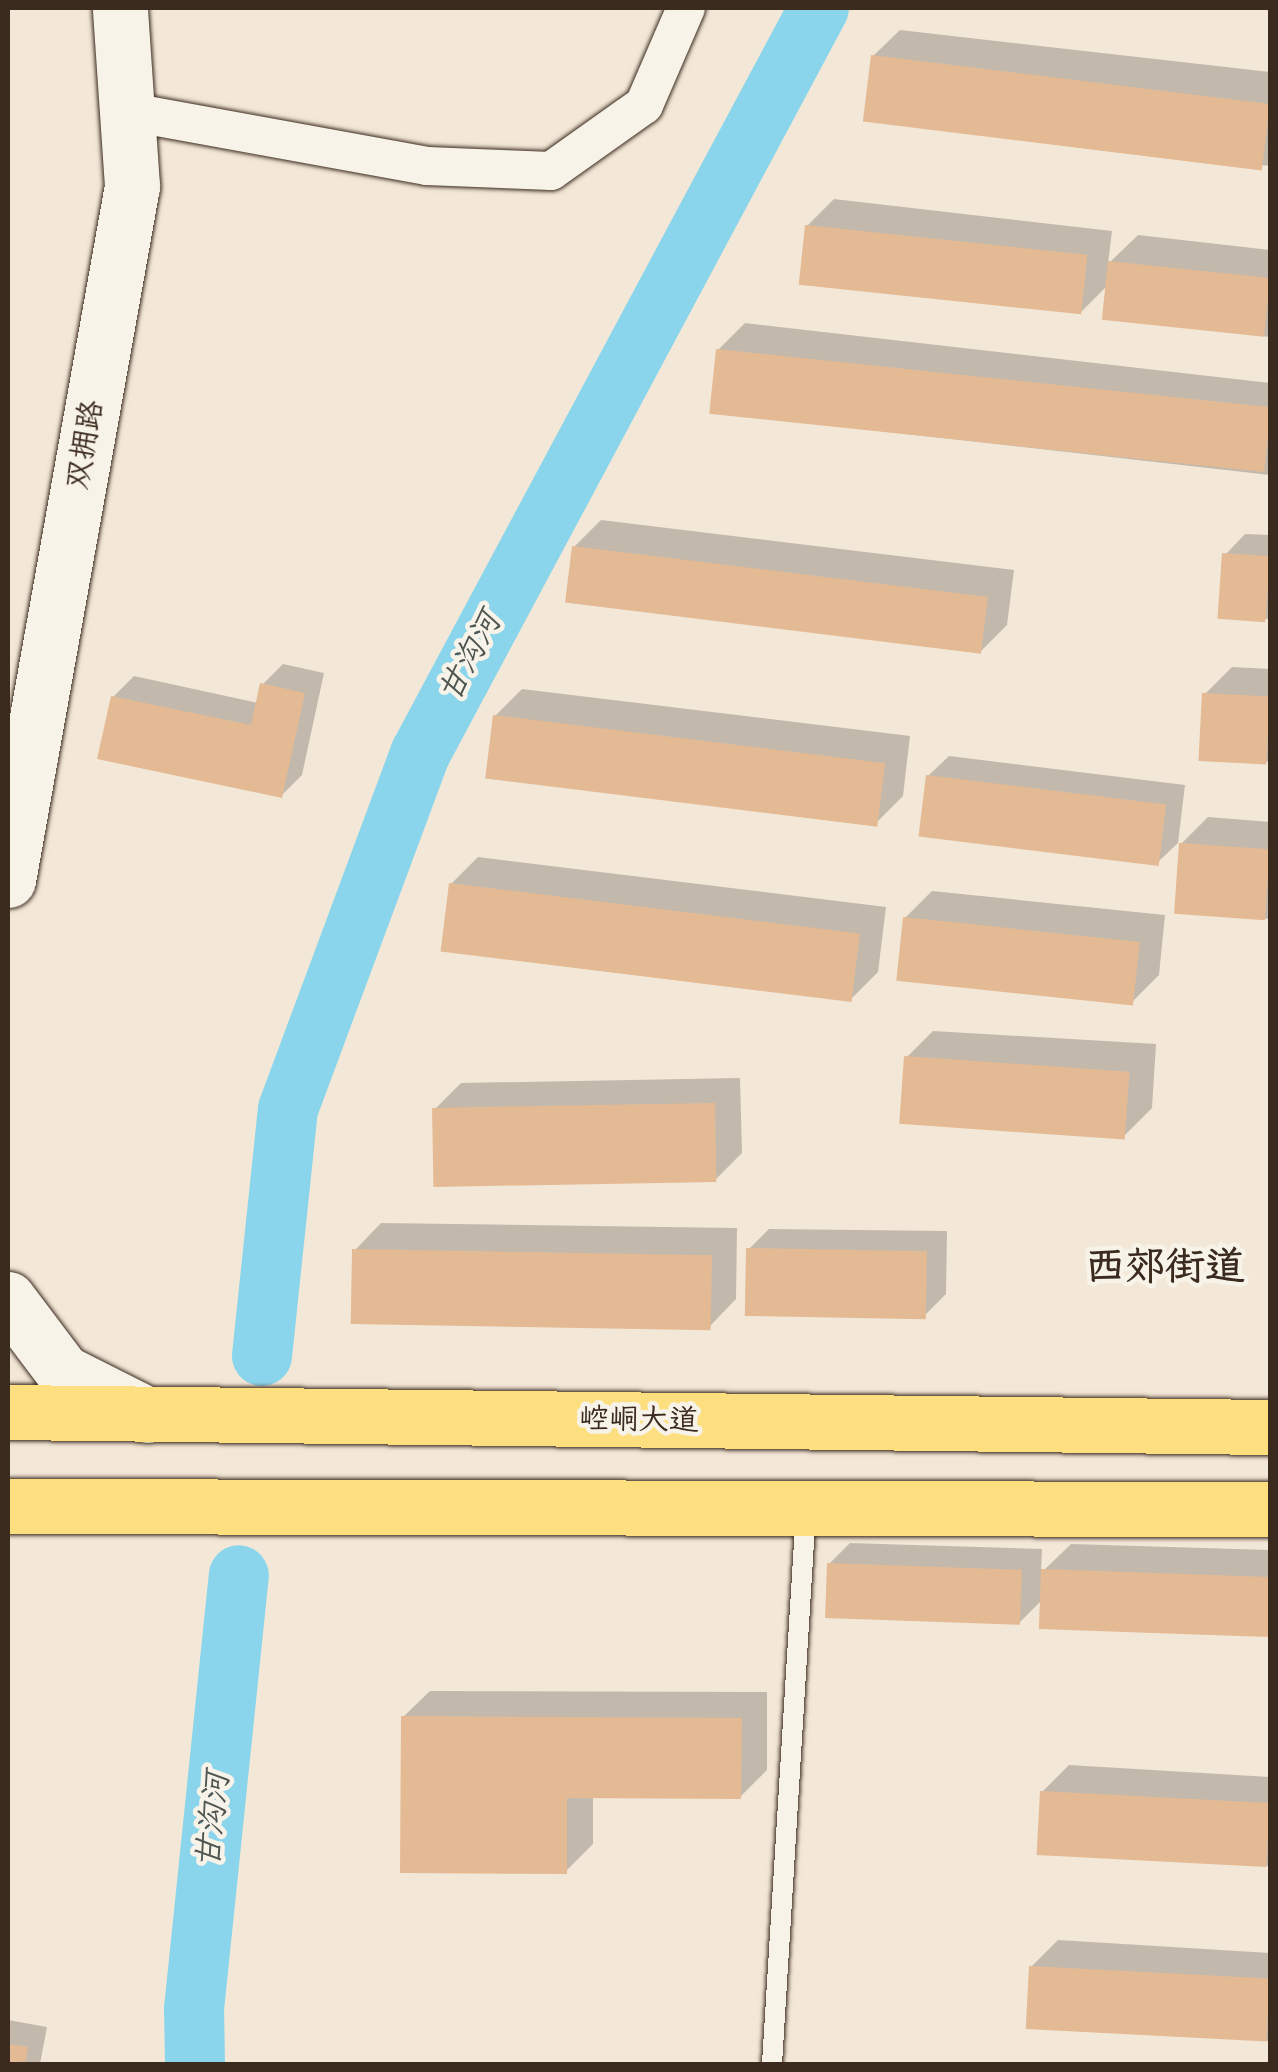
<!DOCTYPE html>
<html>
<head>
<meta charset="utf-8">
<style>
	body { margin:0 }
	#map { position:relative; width:1278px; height:2072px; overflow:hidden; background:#f3e8d7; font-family:Mynerve,"LXGW WenKai TC",sans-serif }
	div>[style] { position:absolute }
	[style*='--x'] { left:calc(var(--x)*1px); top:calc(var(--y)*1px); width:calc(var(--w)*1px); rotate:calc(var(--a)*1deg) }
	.shadow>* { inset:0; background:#0003 }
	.river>* { height:60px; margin:-30px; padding:0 30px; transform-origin:30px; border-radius:30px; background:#8ad5eb }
	.building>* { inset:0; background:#e4ba94; transform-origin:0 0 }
	.roads { filter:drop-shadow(0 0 2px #3b2a1e) drop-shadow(0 0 2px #3b2a1e) }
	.service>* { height:20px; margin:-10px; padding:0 10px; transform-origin:10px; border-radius:10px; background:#f7f3e8 }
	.minor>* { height:38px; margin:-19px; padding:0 19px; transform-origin:19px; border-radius:19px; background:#f7f3e8 }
	.secondary>* { height:55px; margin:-27.5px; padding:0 27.5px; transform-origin:27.5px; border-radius:27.5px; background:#f7f3e8 }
	.primary>* { height:55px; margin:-27.5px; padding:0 27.5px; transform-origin:27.5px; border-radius:27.5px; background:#fddf80 }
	span { translate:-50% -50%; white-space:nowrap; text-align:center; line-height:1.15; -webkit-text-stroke:9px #f7f3e8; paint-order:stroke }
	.street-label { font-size:30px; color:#3b2a1e }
	.water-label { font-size:32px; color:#4f5551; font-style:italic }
	.district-label { font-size:40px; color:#3b2a1e; font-weight:700 }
	.frame { position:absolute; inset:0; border:10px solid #3b2a1e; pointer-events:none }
</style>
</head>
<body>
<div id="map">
	<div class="shadow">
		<div style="clip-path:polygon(900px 30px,1270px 72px,1270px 166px,866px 120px,873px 56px)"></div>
		<div style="clip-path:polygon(834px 199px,1112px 231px,1108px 264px,1138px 235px,1270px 250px,1270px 337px,1104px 318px,1108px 285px,1079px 314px,807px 226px)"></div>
		<div style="clip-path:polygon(745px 323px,1270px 383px,1270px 475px,711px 412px,718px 350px)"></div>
		<div style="clip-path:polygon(601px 520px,1014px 570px,1007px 625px,981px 651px,574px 547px)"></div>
		<div style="clip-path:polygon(1245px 534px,1270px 535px,1270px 619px,1221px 617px,1225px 555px)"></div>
		<div style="clip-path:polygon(283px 664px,324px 673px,302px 775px,282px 795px,113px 697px,134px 676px,258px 703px,262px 685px)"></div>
		<div style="clip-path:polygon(1232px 667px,1270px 669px,1270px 762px,1202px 758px,1205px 694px)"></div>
		<div style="clip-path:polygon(522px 689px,910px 736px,903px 796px,876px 823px,495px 716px)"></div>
		<div style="clip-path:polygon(949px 756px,1185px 785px,1178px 843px,1157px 863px,928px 776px)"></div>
		<div style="clip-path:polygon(1208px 817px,1270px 822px,1270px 919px,1176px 911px,1181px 844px)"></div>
		<div style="clip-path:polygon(478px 857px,886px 907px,878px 972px,851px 999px,451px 884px)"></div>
		<div style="clip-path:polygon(932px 891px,1165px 915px,1159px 975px,1132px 1002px,905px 918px)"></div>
		<div style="clip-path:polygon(933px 1031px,1156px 1044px,1152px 1108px,1125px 1135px,906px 1058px)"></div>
		<div style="clip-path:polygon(740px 1078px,742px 1153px,715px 1180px,434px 1110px,461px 1083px)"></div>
		<div style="clip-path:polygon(381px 1223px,737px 1228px,736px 1299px,710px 1326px,355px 1250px)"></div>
		<div style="clip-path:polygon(769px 1229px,947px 1231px,946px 1294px,925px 1315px,749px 1249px)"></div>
		<div style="clip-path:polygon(850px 1543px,1042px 1549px,1041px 1573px,1071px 1544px,1270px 1550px,1270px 1634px,1042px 1626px,1043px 1599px,1020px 1622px,829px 1564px)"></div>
		<div style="clip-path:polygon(430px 1691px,767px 1692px,767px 1770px,740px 1797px,593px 1796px,593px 1844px,566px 1871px,403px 1717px)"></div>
		<div style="clip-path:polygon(1069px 1765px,1270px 1777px,1270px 1866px,1038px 1852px,1042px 1792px)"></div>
		<div style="clip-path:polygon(1058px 1940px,1270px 1953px,1270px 2041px,1028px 2027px,1031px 1967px)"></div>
		<div style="clip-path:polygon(8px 2020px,47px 2027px,40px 2064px,8px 2064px)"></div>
	</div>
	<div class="river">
		<div style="--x:262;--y:1356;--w:248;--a:-84"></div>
		<div style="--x:288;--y:1109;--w:379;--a:-69.6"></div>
		<div style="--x:420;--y:754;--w:846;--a:-61.86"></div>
		<div style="--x:195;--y:2064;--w:55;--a:-91"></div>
		<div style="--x:194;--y:2009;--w:436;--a:-84.1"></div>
	</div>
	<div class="building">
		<div style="left:871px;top:55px;width:402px;height:67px;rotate:7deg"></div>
		<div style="left:805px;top:225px;width:284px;height:60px;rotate:6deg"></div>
		<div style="left:1108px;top:261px;width:163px;height:59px;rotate:6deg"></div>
		<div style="left:716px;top:349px;width:558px;height:65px;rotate:6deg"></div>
		<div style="left:572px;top:546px;width:419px;height:57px;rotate:7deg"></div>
		<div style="left:1222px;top:553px;width:48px;height:66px;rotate:4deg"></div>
		<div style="clip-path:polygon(260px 683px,305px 693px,282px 798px,97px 759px,111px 696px,251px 725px)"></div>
		<div style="left:1202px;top:693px;width:68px;height:68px;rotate:3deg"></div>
		<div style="left:493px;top:715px;width:395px;height:64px;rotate:7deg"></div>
		<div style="left:926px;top:775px;width:242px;height:62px;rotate:7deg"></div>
		<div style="left:1179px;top:843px;width:91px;height:71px;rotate:4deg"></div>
		<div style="left:449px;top:883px;width:414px;height:69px;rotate:7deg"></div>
		<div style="left:903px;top:917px;width:238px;height:64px;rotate:6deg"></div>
		<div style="left:904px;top:1056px;width:226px;height:68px;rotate:4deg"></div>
		<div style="left:715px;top:1103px;width:79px;height:283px;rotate:89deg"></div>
		<div style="left:746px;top:1248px;width:181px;height:68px;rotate:1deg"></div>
		<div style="left:352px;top:1249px;width:360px;height:75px;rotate:1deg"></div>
		<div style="left:827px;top:1563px;width:195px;height:55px;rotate:2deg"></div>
		<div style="left:1041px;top:1569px;width:229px;height:60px;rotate:2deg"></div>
		<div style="clip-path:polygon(401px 1716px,742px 1718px,741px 1799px,567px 1798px,567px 1874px,400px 1873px)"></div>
		<div style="left:1040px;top:1791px;width:230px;height:64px;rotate:3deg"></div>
		<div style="left:1029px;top:1966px;width:241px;height:63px;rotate:3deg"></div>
		<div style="clip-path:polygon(8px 2044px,28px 2047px,25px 2064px,8px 2064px)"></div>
	</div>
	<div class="roads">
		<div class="service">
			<div style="--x:772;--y:2064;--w:556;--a:-86.49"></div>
		</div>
		<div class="minor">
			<div style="--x:130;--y:112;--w:302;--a:10.3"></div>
			<div style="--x:427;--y:166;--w:124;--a:2.3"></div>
			<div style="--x:551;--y:171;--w:114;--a:-35.4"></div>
			<div style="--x:644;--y:105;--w:106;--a:-66.6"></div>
		</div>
		<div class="secondary">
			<div style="--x:8;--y:880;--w:705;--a:-79.87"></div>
			<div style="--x:132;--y:186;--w:178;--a:-93.9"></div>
			<div style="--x:8;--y:1299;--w:91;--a:53"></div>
			<div style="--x:63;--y:1372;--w:95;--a:26.8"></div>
		</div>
		<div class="primary">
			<div style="--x:8;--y:1412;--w:1262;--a:0.68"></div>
			<div style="--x:8;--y:1506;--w:1262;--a:0.14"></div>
		</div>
	</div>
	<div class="street-label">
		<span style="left:86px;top:445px;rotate:-80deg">双拥路</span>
		<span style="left:639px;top:1421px;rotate:1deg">崆峒大道</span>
	</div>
	<div class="water-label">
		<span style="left:471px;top:657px;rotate:-62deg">甘沟河</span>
		<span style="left:214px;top:1820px;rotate:-84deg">甘沟河</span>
	</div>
	<div class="district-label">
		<span style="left:1165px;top:1268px">西郊街道</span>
	</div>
	<div class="frame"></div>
</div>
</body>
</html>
